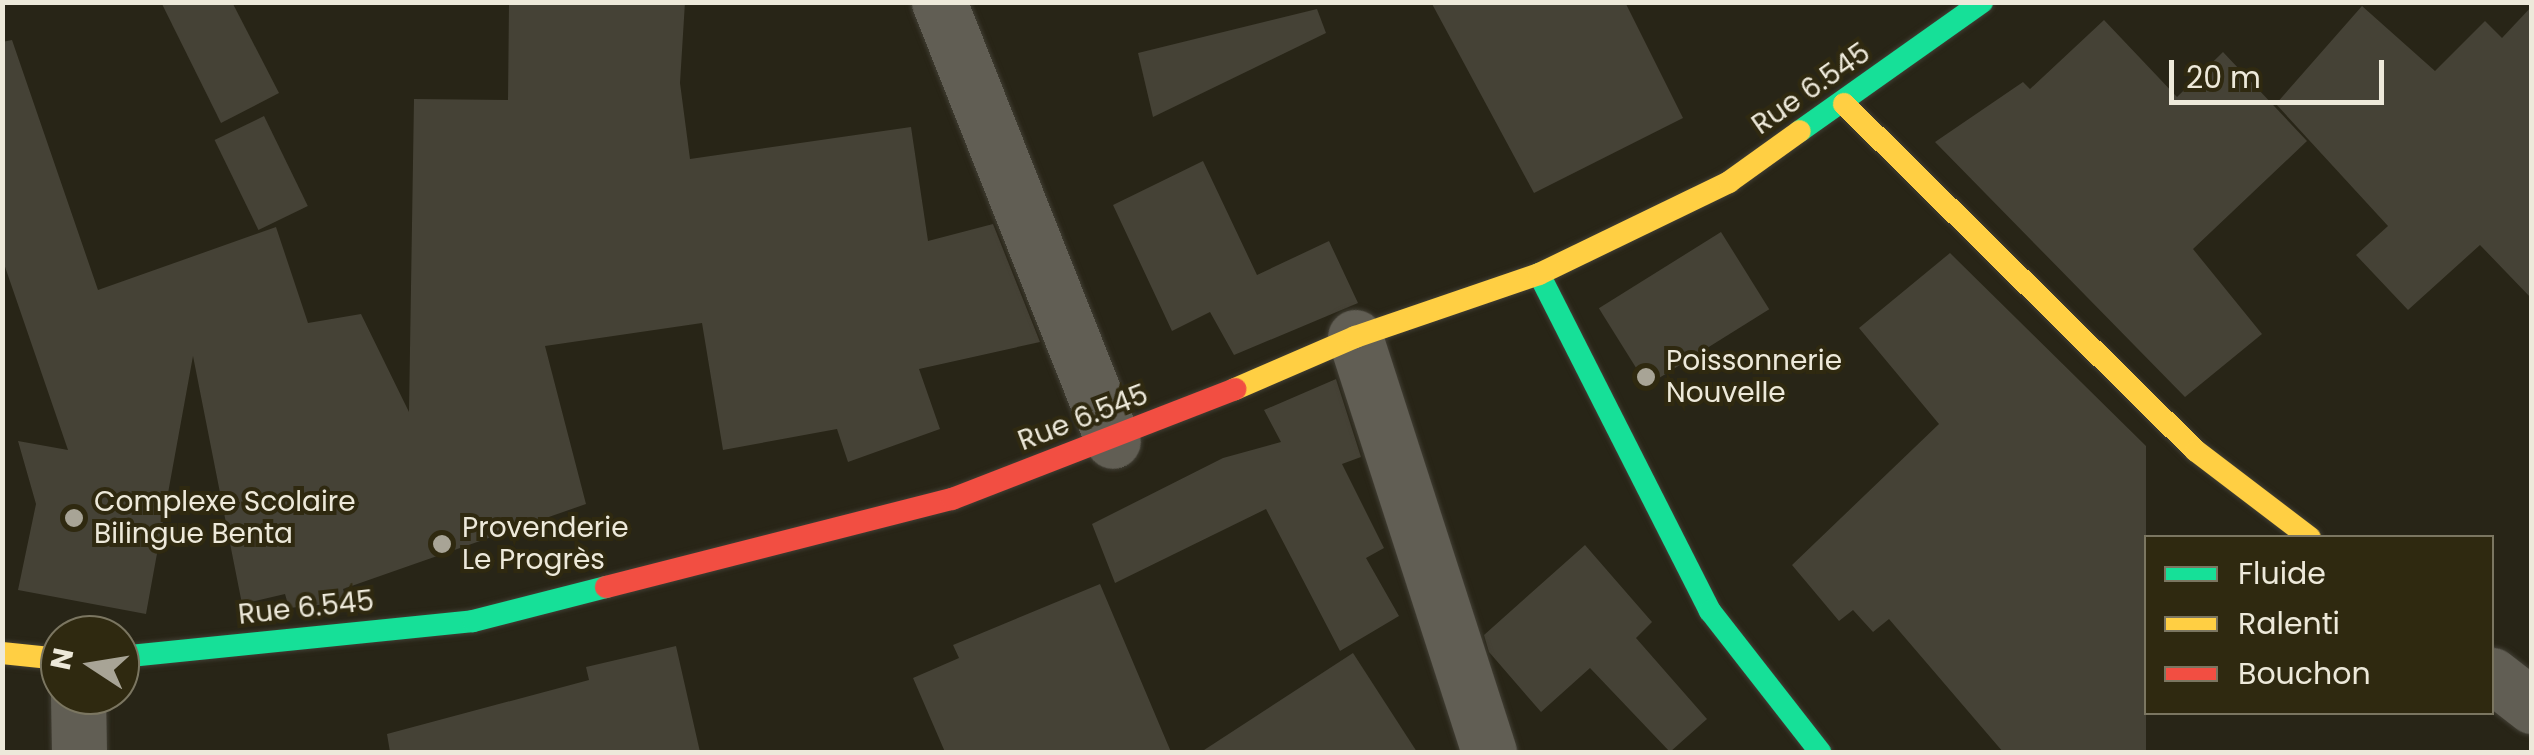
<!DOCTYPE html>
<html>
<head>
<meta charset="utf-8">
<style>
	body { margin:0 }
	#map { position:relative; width:2534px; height:755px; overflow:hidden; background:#282517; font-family:Poppins,sans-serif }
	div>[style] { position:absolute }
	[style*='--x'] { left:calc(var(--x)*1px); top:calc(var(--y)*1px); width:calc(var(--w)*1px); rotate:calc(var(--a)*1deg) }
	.building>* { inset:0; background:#454236; transform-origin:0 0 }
	.roads { filter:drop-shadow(0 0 2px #413e34) drop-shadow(0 0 2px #413e34) }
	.street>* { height:55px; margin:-27.5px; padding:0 27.5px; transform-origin:27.5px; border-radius:27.5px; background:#615e54 }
	.fast>* { height:22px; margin:-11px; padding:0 11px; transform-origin:11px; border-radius:11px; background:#16e098 }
	.slow>* { height:22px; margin:-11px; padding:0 11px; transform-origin:11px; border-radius:11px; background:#ffcf43 }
	.jam>* { height:22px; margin:-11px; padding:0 11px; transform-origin:11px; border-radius:11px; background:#f24e42 }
	.dots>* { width:28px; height:28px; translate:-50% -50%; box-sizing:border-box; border:5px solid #2f2910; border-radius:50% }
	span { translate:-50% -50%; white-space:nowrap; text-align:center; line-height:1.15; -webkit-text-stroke:8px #2f2910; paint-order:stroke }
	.street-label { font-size:28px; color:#ede9da }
	.poi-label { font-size:28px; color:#ede9da }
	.left { translate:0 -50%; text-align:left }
	.frame { position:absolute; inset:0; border:5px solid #ede9da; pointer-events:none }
	.legend { position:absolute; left:2144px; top:535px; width:350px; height:180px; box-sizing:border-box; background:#2f2910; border:2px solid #7b7661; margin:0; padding:12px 18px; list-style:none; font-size:30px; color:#ede9da }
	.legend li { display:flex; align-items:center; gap:20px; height:50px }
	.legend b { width:50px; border:2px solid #7b7661 }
	.north { position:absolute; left:40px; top:615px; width:100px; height:100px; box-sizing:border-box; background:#2f2910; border:2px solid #7b7661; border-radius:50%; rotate:282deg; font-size:28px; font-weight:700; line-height:40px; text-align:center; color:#ede9da }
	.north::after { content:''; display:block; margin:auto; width:35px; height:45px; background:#a8a496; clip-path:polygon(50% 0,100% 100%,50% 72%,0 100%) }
	.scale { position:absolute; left:2169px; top:60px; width:215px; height:45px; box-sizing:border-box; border:5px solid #ede9da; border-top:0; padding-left:12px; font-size:30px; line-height:35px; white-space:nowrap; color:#ede9da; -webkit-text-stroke:8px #2f2910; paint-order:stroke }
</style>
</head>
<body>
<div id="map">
	<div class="building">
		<div style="clip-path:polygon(161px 2px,232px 2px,279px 93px,221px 123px)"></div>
		<div style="clip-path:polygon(509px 2px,685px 2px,680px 83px,690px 159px,911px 127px,928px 241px,993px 224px,1040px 342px,919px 369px,940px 429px,848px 462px,837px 429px,723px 450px,702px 323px,545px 346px,586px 504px,343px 589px,347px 602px,289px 608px,285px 594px,242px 604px,193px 356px,146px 614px,18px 590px,36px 504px,18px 441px,68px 450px,2px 258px,2px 42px,12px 40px,98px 290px,276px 227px,308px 323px,361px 314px,409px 412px,414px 99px,508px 100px)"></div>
		<div style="clip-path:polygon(1431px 2px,1625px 2px,1683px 118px,1534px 193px)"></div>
		<div style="clip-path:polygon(2362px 6px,2435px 71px,2485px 21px,2502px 38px,2532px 6px,2532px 299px,2480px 245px,2408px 310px,2356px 255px,2388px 226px,2276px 104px)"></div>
		<div style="clip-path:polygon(1317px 9px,1326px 33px,1153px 117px,1138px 53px)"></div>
		<div style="clip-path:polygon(2104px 20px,2177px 97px,2223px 52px,2307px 141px,2193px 249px,2262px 334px,2185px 397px,1935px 142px,2023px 82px,2030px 89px)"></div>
		<div style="left:264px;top:116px;width:100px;height:55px;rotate:64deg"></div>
		<div style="clip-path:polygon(1203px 161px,1257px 275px,1329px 241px,1358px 303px,1234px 355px,1210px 312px,1172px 331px,1113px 205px)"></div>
		<div style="left:1721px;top:232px;width:91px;height:144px;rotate:58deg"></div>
		<div style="clip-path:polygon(1950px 253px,2146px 446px,2146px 752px,2003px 752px,1889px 619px,1873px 632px,1853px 610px,1839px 621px,1792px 565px,1939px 424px,1859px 328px)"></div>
		<div style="clip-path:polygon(1336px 379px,1361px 457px,1342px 464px,1384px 548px,1366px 558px,1399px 616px,1340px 651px,1266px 509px,1115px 583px,1092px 524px,1223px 458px,1281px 442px,1264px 410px)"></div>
		<div style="clip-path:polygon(1585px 545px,1652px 622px,1636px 638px,1707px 719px,1670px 752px,1590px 668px,1541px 712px,1489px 652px,1484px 635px)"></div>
		<div style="clip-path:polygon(1100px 584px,1171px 752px,945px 752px,913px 678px,959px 658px,953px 645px)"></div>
		<div style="clip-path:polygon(676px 646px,700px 752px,390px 752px,387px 734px,589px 680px,586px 667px)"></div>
		<div style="clip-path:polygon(1353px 653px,1417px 752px,1201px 752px)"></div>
	</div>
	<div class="roads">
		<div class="street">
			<div style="--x:939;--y:2;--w:472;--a:68.4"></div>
			<div style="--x:1355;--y:337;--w:436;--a:72.1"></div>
			<div style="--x:2492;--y:675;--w:51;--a:37.8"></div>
			<div style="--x:78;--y:695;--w:57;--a:89"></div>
		</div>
		<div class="fast">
			<div style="--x:1800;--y:131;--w:223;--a:-35.3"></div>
			<div style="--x:1539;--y:274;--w:378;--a:63.1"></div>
			<div style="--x:1710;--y:611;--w:179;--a:52"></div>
			<div style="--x:120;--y:657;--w:355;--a:-5.8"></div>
			<div style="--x:473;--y:621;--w:137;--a:-14.3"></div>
		</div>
		<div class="slow">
			<div style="--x:1844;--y:104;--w:494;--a:44.6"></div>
			<div style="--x:2196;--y:451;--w:143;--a:37.3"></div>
			<div style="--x:1235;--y:389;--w:131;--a:-23.4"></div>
			<div style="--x:1355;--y:337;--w:194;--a:-18.9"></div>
			<div style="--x:1539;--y:274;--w:211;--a:-25.8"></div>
			<div style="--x:1729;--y:182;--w:87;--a:-35.7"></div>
			<div style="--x:2;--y:653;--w:58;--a:5.9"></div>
		</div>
		<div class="jam">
			<div style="--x:606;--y:587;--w:357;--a:-14.3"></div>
			<div style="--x:952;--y:499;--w:304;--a:-21.2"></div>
		</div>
	</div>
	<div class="dots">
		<div style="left:1646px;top:377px;background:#a8a496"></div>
		<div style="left:74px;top:518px;background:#a8a496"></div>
		<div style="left:442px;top:544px;background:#a8a496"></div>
	</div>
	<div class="street-label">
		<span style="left:1811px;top:89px;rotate:-35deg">Rue 6.545</span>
		<span style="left:1083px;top:418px;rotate:-21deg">Rue 6.545</span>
		<span style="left:306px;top:608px;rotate:-6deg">Rue 6.545</span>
	</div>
	<div class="poi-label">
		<span class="left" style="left:1666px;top:377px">Poissonnerie<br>Nouvelle</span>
		<span class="left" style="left:94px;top:518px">Complexe Scolaire<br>Bilingue Benta</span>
		<span class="left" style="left:462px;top:544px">Provenderie<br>Le Progrès</span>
	</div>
	<div class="frame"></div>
	<ul class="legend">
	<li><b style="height:12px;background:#16e098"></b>Fluide</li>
	<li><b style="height:12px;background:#ffcf43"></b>Ralenti</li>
	<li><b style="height:12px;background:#f24e42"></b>Bouchon</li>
	</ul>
	<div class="north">N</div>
	<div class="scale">20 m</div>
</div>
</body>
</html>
